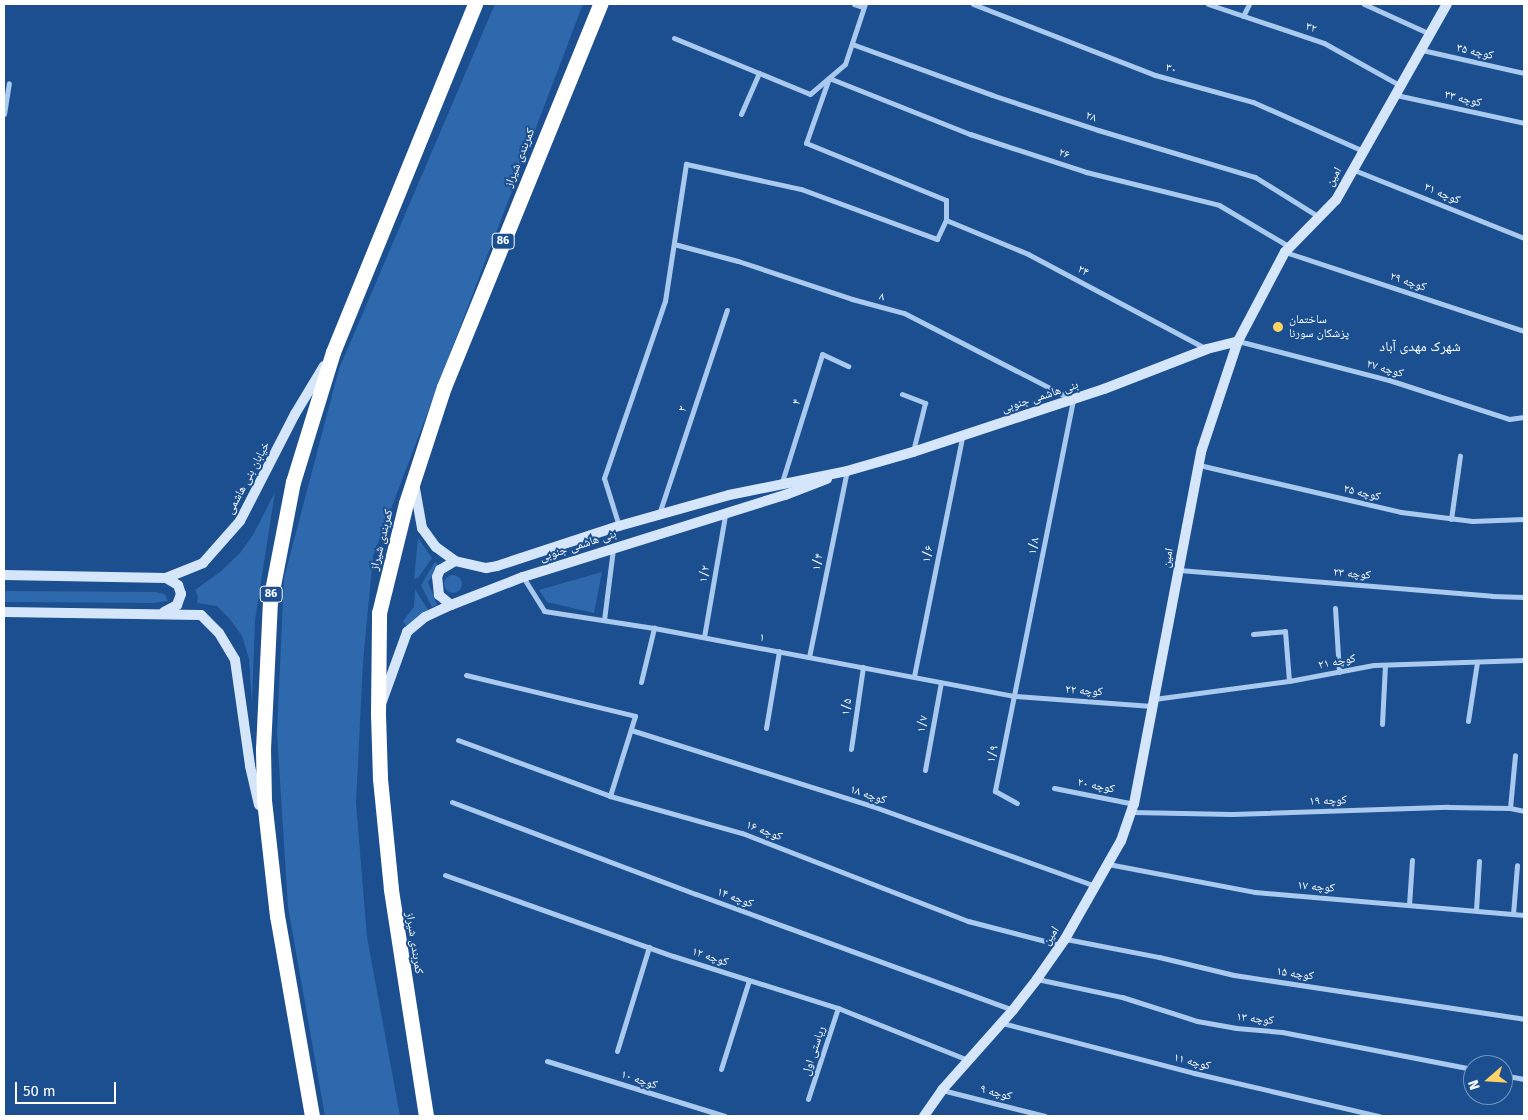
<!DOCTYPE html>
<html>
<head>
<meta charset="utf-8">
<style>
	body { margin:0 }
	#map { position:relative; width:1528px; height:1120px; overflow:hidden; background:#1b4f8f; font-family:"Fira Sans","Noto Naskh Arabic",sans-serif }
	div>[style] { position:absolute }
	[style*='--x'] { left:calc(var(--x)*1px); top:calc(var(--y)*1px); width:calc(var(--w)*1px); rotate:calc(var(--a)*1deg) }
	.green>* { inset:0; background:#2e69ad }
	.round { border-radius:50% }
	.street>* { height:5px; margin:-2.5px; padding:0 2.5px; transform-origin:2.5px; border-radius:2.5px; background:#a9c9ee }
	.secondary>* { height:10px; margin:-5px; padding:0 5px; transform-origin:5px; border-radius:5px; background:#d6e6fa }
	.highway>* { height:15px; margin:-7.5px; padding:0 7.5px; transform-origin:7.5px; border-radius:7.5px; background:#fff }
	.dots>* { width:14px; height:14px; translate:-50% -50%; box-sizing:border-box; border:2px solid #1b4f8f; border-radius:50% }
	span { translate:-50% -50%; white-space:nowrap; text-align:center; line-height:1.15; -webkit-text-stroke:4px #1b4f8f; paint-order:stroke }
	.shield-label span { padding:1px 4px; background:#1b4f8f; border:1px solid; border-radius:4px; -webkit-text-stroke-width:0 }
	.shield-label { font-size:11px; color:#fff; font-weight:700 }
	.street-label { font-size:12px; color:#fff }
	.poi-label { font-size:12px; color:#fff }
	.left { translate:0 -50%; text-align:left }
	.neighbourhood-label { font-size:14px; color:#fff }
	.frame { position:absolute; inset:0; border:5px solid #fff; pointer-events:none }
	.north { position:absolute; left:1463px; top:1055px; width:50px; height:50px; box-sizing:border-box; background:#1b4f8f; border:1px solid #7695bc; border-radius:50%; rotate:251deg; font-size:14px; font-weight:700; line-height:20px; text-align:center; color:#fff }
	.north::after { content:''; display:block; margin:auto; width:18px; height:22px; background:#ffd166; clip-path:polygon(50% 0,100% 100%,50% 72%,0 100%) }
	.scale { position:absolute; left:15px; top:1082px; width:101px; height:22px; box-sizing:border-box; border:2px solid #fff; border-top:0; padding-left:6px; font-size:15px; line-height:18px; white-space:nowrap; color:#fff; -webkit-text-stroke:4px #1b4f8f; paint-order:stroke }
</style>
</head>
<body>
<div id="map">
	<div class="green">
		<div style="clip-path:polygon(495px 4px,583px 4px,373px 556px,363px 662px,356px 803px,367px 937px,400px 1116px,325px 1116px,288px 907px,277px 733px,284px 578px,339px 369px)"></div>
		<div style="clip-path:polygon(275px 492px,255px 620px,252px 704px,249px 659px,242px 636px,229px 618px,217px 606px,197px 603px,198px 597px,195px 590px,220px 572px,240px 553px,253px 535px)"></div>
		<div style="clip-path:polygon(418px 538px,432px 558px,418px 578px,414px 579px)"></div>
		<div style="clip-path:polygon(435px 562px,439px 566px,428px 582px,437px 605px,432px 607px,421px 585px)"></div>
		<div style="clip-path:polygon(602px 572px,594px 613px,547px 602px,539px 590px)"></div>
		<div class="round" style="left:444px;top:575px;width:18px;height:18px"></div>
		<div style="clip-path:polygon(415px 589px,428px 610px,407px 627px,403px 621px,414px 607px)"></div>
		<div style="clip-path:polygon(4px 591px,155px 592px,165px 594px,168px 601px,154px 603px,4px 602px)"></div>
	</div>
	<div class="street">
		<div style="--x:854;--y:4;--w:9;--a:18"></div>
		<div style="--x:973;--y:4;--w:195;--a:21.3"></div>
		<div style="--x:1155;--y:75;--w:102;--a:15.4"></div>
		<div style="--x:1253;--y:102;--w:120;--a:24"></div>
		<div style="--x:1208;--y:4;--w:122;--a:18.6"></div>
		<div style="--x:1324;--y:43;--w:88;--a:29.2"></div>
		<div style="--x:1364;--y:4;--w:72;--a:24.4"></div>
		<div style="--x:1243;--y:16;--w:13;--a:-63"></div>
		<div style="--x:674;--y:38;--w:147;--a:22.4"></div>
		<div style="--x:810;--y:94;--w:46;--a:-40.6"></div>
		<div style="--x:845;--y:64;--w:63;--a:-71.6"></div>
		<div style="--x:852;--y:44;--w:149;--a:20"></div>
		<div style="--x:992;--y:95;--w:112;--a:18.3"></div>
		<div style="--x:1098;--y:130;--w:164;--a:16.7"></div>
		<div style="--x:1255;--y:177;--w:75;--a:32"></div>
		<div style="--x:1422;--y:50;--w:105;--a:12.7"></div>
		<div style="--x:1396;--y:95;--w:131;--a:12.3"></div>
		<div style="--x:4;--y:114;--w:31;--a:-81"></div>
		<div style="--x:741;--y:114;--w:45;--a:-66.3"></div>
		<div style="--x:1354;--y:170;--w:183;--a:21.8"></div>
		<div style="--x:946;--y:220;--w:89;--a:22.5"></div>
		<div style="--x:1028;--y:254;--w:203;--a:28"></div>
		<div style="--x:674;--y:244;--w:66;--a:14.9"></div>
		<div style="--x:738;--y:261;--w:120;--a:18.4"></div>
		<div style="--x:852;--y:299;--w:54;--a:15.1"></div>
		<div style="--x:904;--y:313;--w:190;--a:27.2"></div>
		<div style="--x:1073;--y:400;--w:399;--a:101.3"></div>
		<div style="--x:995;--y:791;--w:25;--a:29"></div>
		<div style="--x:1285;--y:252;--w:252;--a:18.3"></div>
		<div style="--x:1238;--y:341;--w:156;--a:14.5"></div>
		<div style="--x:1389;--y:380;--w:126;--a:18"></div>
		<div style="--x:1509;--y:419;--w:15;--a:-8"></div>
		<div style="--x:902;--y:394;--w:25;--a:21"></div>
		<div style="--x:925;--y:403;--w:49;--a:104"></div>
		<div style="--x:1199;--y:465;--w:207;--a:13.1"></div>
		<div style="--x:1401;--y:512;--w:72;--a:7.2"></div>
		<div style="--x:1472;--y:521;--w:52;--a:-2.2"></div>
		<div style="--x:782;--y:482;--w:134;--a:-72.6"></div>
		<div style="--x:822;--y:354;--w:29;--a:25"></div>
		<div style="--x:659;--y:514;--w:215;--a:-71.6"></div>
		<div style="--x:1451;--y:519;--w:64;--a:-81.9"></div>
		<div style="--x:619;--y:526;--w:50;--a:-107.4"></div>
		<div style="--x:604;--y:478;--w:187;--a:-71"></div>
		<div style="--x:665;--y:301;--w:139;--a:-81.3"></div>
		<div style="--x:686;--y:164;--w:118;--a:12.3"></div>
		<div style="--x:801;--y:189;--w:145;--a:20.2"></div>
		<div style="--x:937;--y:239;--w:21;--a:-65"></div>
		<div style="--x:946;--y:220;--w:20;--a:-90"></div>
		<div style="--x:946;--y:200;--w:151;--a:-157.8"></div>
		<div style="--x:806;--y:143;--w:69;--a:-70.5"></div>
		<div style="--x:829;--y:78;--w:152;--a:21.7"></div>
		<div style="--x:970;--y:134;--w:122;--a:18.1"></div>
		<div style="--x:1086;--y:172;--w:137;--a:13.9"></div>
		<div style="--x:1219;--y:205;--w:82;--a:30.6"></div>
		<div style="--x:1179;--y:570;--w:314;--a:4.7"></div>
		<div style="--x:1492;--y:596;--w:32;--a:2"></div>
		<div style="--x:523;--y:577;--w:40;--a:58"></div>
		<div style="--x:544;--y:611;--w:111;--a:8.8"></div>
		<div style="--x:654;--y:628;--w:367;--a:10.7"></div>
		<div style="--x:1015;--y:696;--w:137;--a:4.2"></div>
		<div style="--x:1335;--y:608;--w:64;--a:86.4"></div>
		<div style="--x:604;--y:620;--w:72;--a:-82.8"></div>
		<div style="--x:1253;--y:634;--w:32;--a:-5"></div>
		<div style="--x:1285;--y:631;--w:50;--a:85.4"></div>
		<div style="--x:704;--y:637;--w:124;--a:-80.2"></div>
		<div style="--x:809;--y:657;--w:190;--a:-78.5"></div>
		<div style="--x:466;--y:675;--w:174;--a:13.6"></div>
		<div style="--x:635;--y:716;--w:84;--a:107.4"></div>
		<div style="--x:914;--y:676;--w:244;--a:-78.6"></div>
		<div style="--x:641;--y:682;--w:56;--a:-76.5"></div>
		<div style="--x:1154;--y:699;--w:136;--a:-7.6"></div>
		<div style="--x:1289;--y:681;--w:86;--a:-10.7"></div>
		<div style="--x:1374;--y:665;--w:150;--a:-1.9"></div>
		<div style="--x:1468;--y:721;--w:60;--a:-81.3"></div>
		<div style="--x:1382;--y:724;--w:59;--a:-87.1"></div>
		<div style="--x:766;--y:728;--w:78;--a:-80.4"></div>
		<div style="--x:631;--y:730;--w:253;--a:17.5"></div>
		<div style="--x:872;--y:806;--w:238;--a:19.7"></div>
		<div style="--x:458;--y:740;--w:162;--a:20.2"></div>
		<div style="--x:610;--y:796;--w:137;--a:15.7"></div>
		<div style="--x:742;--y:833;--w:243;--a:21.3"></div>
		<div style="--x:968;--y:921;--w:95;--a:14.6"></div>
		<div style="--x:851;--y:749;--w:83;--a:-81.7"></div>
		<div style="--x:925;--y:770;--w:89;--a:-79.7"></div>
		<div style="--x:1054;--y:788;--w:82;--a:11.3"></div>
		<div style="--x:452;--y:802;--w:261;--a:20.7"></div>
		<div style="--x:696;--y:894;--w:338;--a:20.1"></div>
		<div style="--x:1510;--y:808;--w:53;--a:-84.6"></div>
		<div style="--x:1132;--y:812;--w:100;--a:1.1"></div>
		<div style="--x:1232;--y:814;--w:216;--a:-1.9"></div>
		<div style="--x:1448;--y:807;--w:62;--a:0.9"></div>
		<div style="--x:1510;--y:808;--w:14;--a:12"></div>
		<div style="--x:1108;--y:864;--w:150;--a:10.8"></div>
		<div style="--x:1255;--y:892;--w:270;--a:4.9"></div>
		<div style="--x:445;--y:875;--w:242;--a:19.6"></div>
		<div style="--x:673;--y:956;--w:173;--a:17.5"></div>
		<div style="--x:838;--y:1008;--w:140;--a:21.8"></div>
		<div style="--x:1409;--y:905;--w:45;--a:-86.2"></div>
		<div style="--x:1476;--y:910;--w:49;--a:-86.5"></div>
		<div style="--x:1513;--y:914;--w:49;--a:-85.3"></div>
		<div style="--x:1066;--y:939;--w:95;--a:11"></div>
		<div style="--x:1159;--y:957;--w:77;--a:13.5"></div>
		<div style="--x:1234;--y:975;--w:293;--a:8.6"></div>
		<div style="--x:1037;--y:979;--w:87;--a:12"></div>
		<div style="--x:1122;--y:997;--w:79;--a:17.7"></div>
		<div style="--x:1197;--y:1021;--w:40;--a:10"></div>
		<div style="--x:1236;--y:1028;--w:46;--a:5"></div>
		<div style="--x:1282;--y:1032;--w:195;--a:11"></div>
		<div style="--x:1002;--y:1023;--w:198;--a:14.6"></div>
		<div style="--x:1194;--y:1073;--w:190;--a:13.1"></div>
		<div style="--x:617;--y:1051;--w:109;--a:-72.9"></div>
		<div style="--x:547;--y:1061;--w:186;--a:17.2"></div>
		<div style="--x:721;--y:1069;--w:93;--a:-72.5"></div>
		<div style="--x:1503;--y:1075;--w:21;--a:11"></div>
		<div style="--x:942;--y:1090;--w:106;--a:14.2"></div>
		<div style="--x:808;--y:1099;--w:96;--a:-71.8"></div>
	</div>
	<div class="secondary">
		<div style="--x:414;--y:483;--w:46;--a:79.9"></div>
		<div style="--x:422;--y:528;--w:24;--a:54"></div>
		<div style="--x:436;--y:547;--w:24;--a:36"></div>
		<div style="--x:455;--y:561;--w:32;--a:13"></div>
		<div style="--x:486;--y:568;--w:11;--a:-10"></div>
		<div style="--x:497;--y:566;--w:128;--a:-18.2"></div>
		<div style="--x:619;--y:526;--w:114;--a:-15.7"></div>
		<div style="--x:729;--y:495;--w:120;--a:-11.5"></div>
		<div style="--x:847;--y:471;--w:69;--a:-16.1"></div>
		<div style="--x:913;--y:452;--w:201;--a:-18.3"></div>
		<div style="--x:1104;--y:389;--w:110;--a:-21.2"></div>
		<div style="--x:1207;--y:349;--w:32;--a:-14"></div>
		<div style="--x:4;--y:575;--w:162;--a:1.1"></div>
		<div style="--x:166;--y:578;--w:40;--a:-22"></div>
		<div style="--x:203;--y:563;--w:56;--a:-48.6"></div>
		<div style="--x:240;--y:521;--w:120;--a:-62.8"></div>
		<div style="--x:295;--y:414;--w:56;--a:-58.9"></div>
		<div style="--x:451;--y:605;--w:16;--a:-140"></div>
		<div style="--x:439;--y:595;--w:18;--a:-96"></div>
		<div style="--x:437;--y:577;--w:8;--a:-67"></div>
		<div style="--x:440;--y:570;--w:17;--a:-31"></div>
		<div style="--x:4;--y:612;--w:197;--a:0.9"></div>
		<div style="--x:201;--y:615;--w:25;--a:45"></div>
		<div style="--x:219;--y:633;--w:31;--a:59"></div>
		<div style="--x:235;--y:660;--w:107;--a:81.9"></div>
		<div style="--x:250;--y:766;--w:40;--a:77"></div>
		<div style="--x:164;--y:612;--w:15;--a:-28"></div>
		<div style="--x:177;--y:605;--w:12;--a:-70"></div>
		<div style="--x:181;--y:594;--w:9;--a:-108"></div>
		<div style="--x:178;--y:585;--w:14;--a:-150"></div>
		<div style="--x:381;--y:704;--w:77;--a:-70.1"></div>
		<div style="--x:407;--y:632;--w:23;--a:-40"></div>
		<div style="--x:425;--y:617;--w:29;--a:-25"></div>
		<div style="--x:451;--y:605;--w:77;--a:-21.3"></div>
		<div style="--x:523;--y:577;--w:275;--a:-17.4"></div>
		<div style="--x:785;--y:495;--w:45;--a:-20.9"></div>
		<div style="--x:924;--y:1116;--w:32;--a:-55"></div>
		<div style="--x:942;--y:1090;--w:107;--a:-48.4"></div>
		<div style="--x:1013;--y:1010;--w:39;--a:-52"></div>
		<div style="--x:1037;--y:979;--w:49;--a:-55"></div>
		<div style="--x:1065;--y:939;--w:113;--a:-60.3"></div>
		<div style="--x:1121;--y:841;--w:39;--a:-71"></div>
		<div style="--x:1134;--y:804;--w:361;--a:-79.2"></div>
		<div style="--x:1202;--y:449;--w:114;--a:-71.6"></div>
		<div style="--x:1238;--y:341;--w:101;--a:-62.2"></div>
		<div style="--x:1285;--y:252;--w:73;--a:-45.6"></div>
		<div style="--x:1336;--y:200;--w:225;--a:-60.5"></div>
	</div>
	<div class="highway">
		<div style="--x:312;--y:1116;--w:203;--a:-99.9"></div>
		<div style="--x:277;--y:916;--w:116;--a:-96.4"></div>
		<div style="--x:264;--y:801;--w:52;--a:-91.1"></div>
		<div style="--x:263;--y:749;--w:148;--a:-87.3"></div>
		<div style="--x:270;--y:601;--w:121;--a:-79.1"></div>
		<div style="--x:293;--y:482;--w:136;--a:-72.9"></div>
		<div style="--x:333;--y:352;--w:376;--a:-67.8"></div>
		<div style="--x:426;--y:1116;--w:230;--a:-98.8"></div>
		<div style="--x:391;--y:889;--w:112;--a:-95.7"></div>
		<div style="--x:380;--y:778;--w:63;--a:-91.8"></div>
		<div style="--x:378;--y:715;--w:102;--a:-89.4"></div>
		<div style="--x:379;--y:613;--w:113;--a:-76.2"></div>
		<div style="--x:406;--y:503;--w:122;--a:-71.9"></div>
		<div style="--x:444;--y:387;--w:414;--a:-67.8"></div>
	</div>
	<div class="dots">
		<div style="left:1278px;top:327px;background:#ffd166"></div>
	</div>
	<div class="shield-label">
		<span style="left:503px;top:241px">86</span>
		<span style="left:271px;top:594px">86</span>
	</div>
	<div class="street-label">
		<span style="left:1311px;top:28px;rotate:18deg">۳۲</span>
		<span style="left:1475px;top:52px;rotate:12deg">کوچه ۳۵</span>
		<span style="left:1171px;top:69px;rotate:15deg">۳۰</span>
		<span style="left:1463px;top:99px;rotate:13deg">کوچه ۳۳</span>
		<span style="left:1091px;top:117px;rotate:18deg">۲۸</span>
		<span style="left:1064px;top:154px;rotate:19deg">۲۶</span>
		<span style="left:520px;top:158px;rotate:-68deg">کمربندی شیراز</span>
		<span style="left:1334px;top:177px;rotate:-60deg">امین</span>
		<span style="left:1442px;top:194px;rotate:22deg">کوچه ۳۱</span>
		<span style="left:1083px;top:271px;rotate:28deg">۲۴</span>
		<span style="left:1408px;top:282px;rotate:18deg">کوچه ۲۹</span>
		<span style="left:882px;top:297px;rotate:15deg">۸</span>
		<span style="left:1385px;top:369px;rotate:16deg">کوچه ۲۷</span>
		<span style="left:1040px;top:397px;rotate:-18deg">بنی هاشمی جنوبی</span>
		<span style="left:797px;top:402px;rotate:-73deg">۴</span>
		<span style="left:683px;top:409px;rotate:-72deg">۲</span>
		<span style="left:248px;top:478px;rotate:-62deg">خیابان بنی هاشمی</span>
		<span style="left:1362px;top:493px;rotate:13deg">کوچه ۲۵</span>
		<span style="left:382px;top:540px;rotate:-76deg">کمربندی شیراز</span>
		<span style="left:578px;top:546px;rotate:-18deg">بنی هاشمی جنوبی</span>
		<span style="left:1034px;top:546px;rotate:-79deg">۱/۸</span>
		<span style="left:928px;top:554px;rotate:-79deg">۱/۶</span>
		<span style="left:1168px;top:558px;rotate:-79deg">امین</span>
		<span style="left:818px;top:562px;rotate:-79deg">۱/۴</span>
		<span style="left:705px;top:574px;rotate:-80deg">۱/۲</span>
		<span style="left:1352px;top:574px;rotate:5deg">کوچه ۲۳</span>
		<span style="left:762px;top:638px;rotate:11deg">۱</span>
		<span style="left:1337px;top:662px;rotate:-11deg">کوچه ۲۱</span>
		<span style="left:1084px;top:691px;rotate:4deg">کوچه ۲۲</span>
		<span style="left:847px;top:707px;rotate:-82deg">۱/۵</span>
		<span style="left:923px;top:724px;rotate:-80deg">۱/۷</span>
		<span style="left:993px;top:754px;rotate:-78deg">۱/۹</span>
		<span style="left:1096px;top:786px;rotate:11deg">کوچه ۲۰</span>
		<span style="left:868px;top:795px;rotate:18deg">کوچه ۱۸</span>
		<span style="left:1328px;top:801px;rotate:-2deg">کوچه ۱۹</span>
		<span style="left:764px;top:831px;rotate:20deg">کوچه ۱۶</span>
		<span style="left:1316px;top:887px;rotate:5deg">کوچه ۱۷</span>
		<span style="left:735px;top:898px;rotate:20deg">کوچه ۱۴</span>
		<span style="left:1051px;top:936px;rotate:-56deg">امین</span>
		<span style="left:414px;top:943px;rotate:81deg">کمربندی شیراز</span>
		<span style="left:710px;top:957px;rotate:18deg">کوچه ۱۲</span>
		<span style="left:1295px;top:974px;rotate:8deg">کوچه ۱۵</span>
		<span style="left:1255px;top:1019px;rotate:6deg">کوچه ۱۳</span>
		<span style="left:814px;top:1051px;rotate:-72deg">ریاستی اول</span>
		<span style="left:1192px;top:1062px;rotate:14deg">کوچه ۱۱</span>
		<span style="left:639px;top:1080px;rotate:18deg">کوچه ۱۰</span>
		<span style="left:996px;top:1093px;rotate:14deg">کوچه ۹</span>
	</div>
	<div class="poi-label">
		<span class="left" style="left:1289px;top:327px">ساختمان<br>پزشکان سورنا</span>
	</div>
	<div class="neighbourhood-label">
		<span style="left:1420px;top:347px">شهرک مهدی آباد</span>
	</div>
	<div class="frame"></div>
	<div class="north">N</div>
	<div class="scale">50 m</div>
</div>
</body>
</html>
